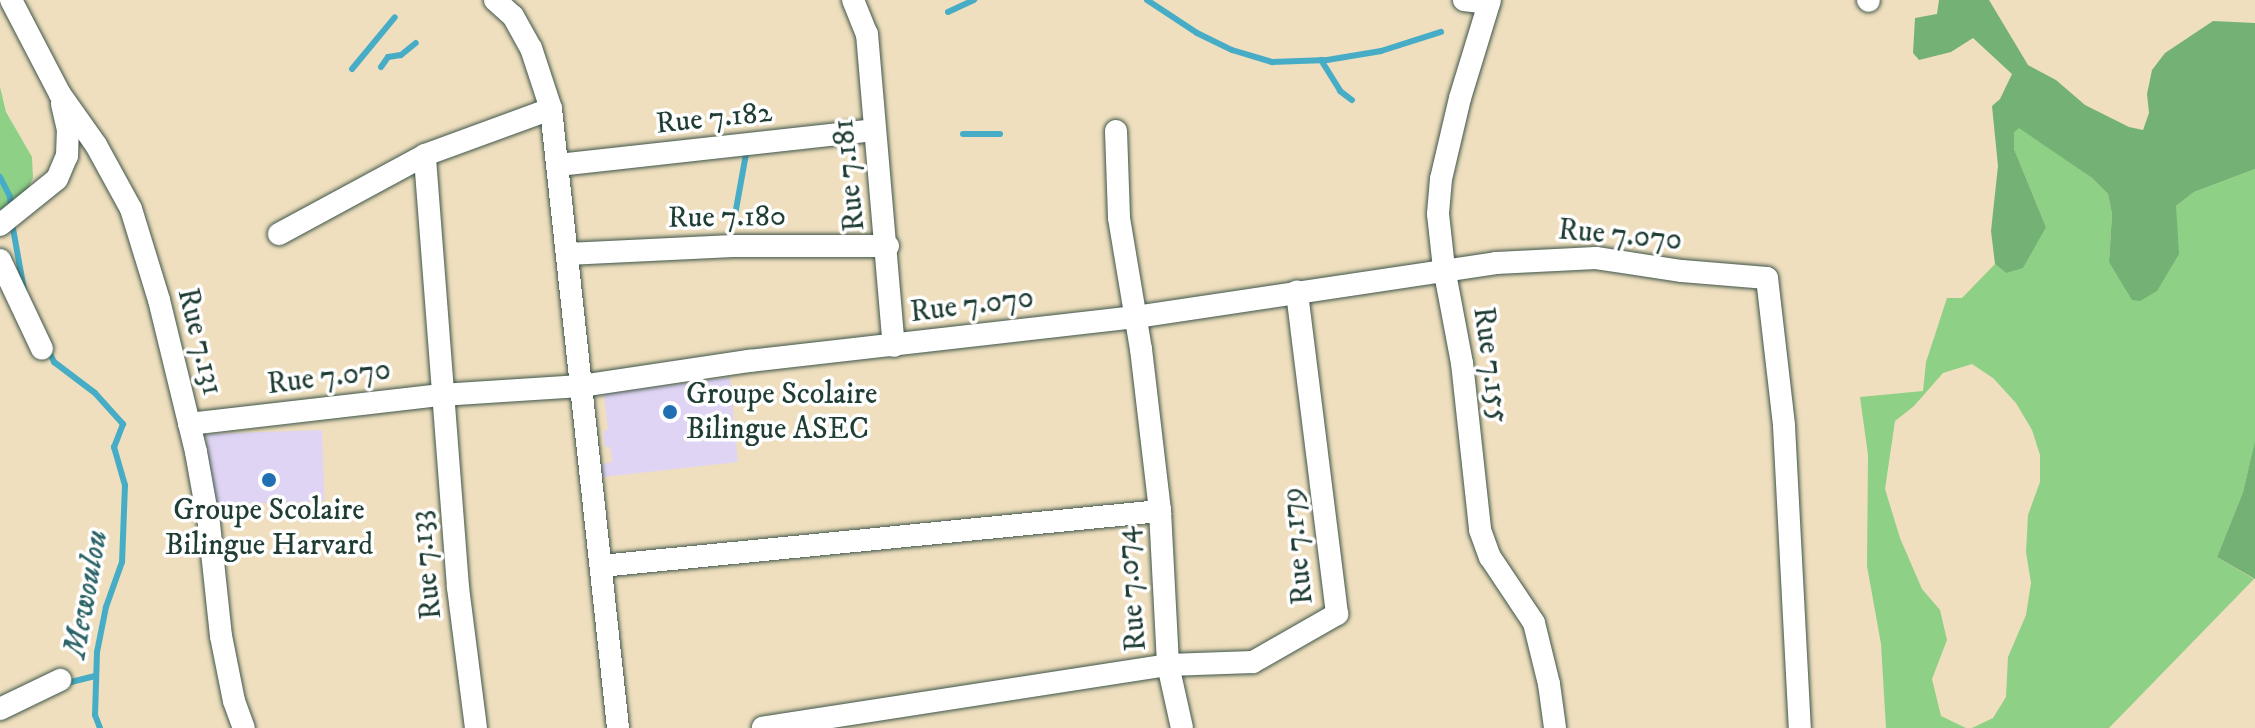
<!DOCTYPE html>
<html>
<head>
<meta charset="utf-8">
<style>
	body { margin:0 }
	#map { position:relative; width:2255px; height:728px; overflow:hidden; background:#efdfbe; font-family:"IM FELL DW Pica",serif }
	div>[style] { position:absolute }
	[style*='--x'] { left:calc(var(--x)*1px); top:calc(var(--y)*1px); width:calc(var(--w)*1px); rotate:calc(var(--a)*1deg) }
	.built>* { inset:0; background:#e0d4f4; transform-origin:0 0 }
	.green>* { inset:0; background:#8fd087 }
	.forest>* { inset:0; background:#73b274 }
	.stream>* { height:6px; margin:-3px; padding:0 3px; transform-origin:3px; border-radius:3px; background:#47adc6 }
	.roads { filter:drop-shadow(0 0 2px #3e5549) drop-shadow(0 0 2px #3e5549) }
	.street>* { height:22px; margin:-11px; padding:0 11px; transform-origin:11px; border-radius:11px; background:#fff }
	.dots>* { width:22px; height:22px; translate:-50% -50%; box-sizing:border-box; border:4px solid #fff; border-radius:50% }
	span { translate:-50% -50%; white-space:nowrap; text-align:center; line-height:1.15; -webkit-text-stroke:7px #fff; paint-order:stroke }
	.street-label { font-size:30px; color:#1f3d34 }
	.poi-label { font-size:30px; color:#1f3d34 }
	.left { translate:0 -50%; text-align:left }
	.water-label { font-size:32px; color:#2d6467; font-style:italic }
</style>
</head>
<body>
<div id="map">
	<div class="built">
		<div style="clip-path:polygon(730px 377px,738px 462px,603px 477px,601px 464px,612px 462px,610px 447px,605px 447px,603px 431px,608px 430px,604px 394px)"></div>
		<div style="left:322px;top:430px;width:71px;height:116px;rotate:88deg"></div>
	</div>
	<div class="green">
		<div style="clip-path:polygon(0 87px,6px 112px,32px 157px,33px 178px,23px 198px,0 210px)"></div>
		<div style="clip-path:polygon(2019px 127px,2092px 178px,2108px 194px,2112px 214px,2109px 262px,2176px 222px,2176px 206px,2194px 192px,2255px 169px,2255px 442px,2243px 492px,2217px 557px,2254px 579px,2109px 728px,1972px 728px,1993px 718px,2006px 697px,2008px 657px,2026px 615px,2031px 583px,2026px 552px,2028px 515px,2040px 482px,2040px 455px,2032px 430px,2016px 403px,1993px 378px,1972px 364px,1943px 373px,1914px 406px,1895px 421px,1885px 489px,1900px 538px,1922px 589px,1940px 610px,1947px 640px,1932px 679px,1941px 716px,1966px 728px,1886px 728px,1881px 644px,1867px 566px,1868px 455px,1860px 397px,1923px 391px,1926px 362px,1947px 298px,1962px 298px,1995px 264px,2006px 273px,2046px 227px,2014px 149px,2014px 131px)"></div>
	</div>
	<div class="forest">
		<div style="clip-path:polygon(1939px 0,1989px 0,2028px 65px,2056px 80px,2085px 105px,2129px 127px,2143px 130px,2149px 113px,2147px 94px,2152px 70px,2165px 53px,2213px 21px,2255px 23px,2255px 169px,2194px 192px,2176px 206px,2179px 254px,2157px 291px,2140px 301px,2132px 300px,2109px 262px,2112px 214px,2108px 194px,2092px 178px,2019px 128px,2014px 132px,2014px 149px,2046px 227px,2023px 268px,2006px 273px,1995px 264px,1991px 231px,1998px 166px,1992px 106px,2000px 99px,2012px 74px,1973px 38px,1951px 52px,1919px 60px,1913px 53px,1915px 18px,1937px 14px)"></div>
		<div style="clip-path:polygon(2255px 441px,2255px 579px,2217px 557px,2243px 492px)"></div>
	</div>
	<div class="stream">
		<div style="--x:1147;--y:0;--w:60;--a:33.4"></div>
		<div style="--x:1197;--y:33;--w:39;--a:26"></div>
		<div style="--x:1232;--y:50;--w:42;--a:16.7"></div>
		<div style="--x:1272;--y:62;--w:55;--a:-2.1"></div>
		<div style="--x:1327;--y:60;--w:55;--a:-9.5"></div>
		<div style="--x:1381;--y:51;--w:63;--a:-17.6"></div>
		<div style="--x:948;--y:12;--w:29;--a:-25"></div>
		<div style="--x:1321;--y:60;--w:36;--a:58"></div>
		<div style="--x:1340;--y:91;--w:15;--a:37"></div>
		<div style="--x:381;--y:67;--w:12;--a:-55"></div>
		<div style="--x:388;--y:57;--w:13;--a:-9"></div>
		<div style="--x:401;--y:55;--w:19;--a:-39"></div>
		<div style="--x:352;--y:69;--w:67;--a:-50.4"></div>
		<div style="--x:963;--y:134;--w:37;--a:0"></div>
		<div style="--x:0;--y:177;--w:22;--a:63"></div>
		<div style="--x:10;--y:197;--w:11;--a:85"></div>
		<div style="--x:735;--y:215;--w:62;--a:-79.8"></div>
		<div style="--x:12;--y:223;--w:68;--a:79.8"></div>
		<div style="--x:47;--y:348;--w:16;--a:63"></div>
		<div style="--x:54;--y:362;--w:51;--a:37.1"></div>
		<div style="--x:95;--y:393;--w:42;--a:47.9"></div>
		<div style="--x:123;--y:424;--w:25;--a:111"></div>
		<div style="--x:114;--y:447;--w:40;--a:74"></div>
		<div style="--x:125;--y:485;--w:77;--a:92.2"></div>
		<div style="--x:122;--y:562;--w:48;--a:109.6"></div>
		<div style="--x:106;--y:607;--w:46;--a:101.3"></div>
		<div style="--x:97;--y:652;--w:63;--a:91.8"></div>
		<div style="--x:95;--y:715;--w:14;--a:69"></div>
		<div style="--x:63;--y:684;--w:33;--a:-14"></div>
	</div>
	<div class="roads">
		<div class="street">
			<div style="--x:11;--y:0;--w:106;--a:62.5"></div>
			<div style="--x:60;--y:94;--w:62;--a:54.8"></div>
			<div style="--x:96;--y:145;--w:73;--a:61.3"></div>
			<div style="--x:131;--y:209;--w:95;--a:72.9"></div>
			<div style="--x:159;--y:300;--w:156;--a:76.3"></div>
			<div style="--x:196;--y:452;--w:73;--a:79.8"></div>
			<div style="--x:209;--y:524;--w:113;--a:83.9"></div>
			<div style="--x:221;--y:636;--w:66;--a:78.7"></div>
			<div style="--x:234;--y:701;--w:29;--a:70"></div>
			<div style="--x:495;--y:0;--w:24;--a:42"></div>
			<div style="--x:513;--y:16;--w:37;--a:61"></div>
			<div style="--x:531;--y:48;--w:64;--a:71.8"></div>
			<div style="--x:551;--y:109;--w:623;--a:83.82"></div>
			<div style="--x:853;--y:0;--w:37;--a:68"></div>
			<div style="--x:867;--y:34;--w:313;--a:85.1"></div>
			<div style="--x:1464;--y:0;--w:25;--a:7"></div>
			<div style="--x:1490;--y:0;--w:102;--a:107"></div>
			<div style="--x:1460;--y:98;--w:83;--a:103.2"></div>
			<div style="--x:1441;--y:179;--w:35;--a:95"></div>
			<div style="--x:1438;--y:214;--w:54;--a:83.7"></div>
			<div style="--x:1444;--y:268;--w:97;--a:79.3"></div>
			<div style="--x:1462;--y:363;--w:168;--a:83.8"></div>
			<div style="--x:1480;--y:530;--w:29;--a:70"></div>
			<div style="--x:1490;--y:557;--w:79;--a:56.3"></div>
			<div style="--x:1534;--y:623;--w:63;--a:76.2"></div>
			<div style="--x:1549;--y:684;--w:44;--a:82.2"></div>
			<div style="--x:1868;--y:0;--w:1;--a:45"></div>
			<div style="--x:1116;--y:131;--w:87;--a:88"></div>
			<div style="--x:1119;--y:218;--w:133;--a:80.5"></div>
			<div style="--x:1141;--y:349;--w:163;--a:83.3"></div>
			<div style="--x:558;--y:165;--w:318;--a:-6.3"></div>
			<div style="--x:0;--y:225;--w:73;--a:-38.9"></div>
			<div style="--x:57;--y:179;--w:25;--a:-67"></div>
			<div style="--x:67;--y:156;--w:26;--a:-88"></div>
			<div style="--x:68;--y:130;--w:27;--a:-103"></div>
			<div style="--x:279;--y:234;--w:166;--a:-28.4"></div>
			<div style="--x:567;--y:254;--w:166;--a:-2.8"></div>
			<div style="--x:733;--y:246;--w:155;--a:0"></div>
			<div style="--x:0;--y:260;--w:98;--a:64.7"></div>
			<div style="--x:189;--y:424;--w:254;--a:-6.6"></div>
			<div style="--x:441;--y:395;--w:140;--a:-3.7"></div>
			<div style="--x:581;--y:386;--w:170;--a:-8.5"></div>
			<div style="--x:749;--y:361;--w:389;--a:-6.5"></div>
			<div style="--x:1136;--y:317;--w:364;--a:-8.5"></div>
			<div style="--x:1496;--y:263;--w:100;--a:-2.9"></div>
			<div style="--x:1596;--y:258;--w:87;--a:8.6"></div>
			<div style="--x:1682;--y:271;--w:85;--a:4.7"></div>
			<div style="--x:1767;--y:278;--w:149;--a:83.4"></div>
			<div style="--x:1784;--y:426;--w:302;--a:87"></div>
			<div style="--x:601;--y:566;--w:562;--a:-5.62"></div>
			<div style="--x:1160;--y:511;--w:154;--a:87"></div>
			<div style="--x:1168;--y:665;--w:410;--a:171.2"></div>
			<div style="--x:0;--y:709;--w:67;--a:-25.8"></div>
			<div style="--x:476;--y:728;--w:142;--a:-97.3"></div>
			<div style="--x:458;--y:587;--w:433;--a:-94.4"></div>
			<div style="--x:425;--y:155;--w:134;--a:-20.1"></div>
			<div style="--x:1182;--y:728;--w:65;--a:-102.5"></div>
			<div style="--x:1168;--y:665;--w:85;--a:-2"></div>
			<div style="--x:1253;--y:662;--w:97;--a:-29.7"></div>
			<div style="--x:1337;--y:614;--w:325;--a:-97.1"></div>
		</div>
	</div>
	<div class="dots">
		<div style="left:670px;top:412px;background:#1f6fb2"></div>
		<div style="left:269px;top:480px;background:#1f6fb2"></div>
	</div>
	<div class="street-label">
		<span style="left:714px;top:119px;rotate:-6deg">Rue 7.182</span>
		<span style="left:850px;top:175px;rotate:-96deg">Rue 7.181</span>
		<span style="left:727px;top:218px;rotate:-1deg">Rue 7.180</span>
		<span style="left:1620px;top:236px;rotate:5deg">Rue 7.070</span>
		<span style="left:972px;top:306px;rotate:-7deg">Rue 7.070</span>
		<span style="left:199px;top:342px;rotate:76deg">Rue 7.131</span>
		<span style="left:1490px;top:365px;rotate:82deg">Rue 7.155</span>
		<span style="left:329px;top:378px;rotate:-7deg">Rue 7.070</span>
		<span style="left:1298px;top:546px;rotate:-96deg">Rue 7.179</span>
		<span style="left:427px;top:565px;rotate:-96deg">Rue 7.133</span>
		<span style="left:1132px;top:589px;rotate:-95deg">Rue 7.074</span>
	</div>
	<div class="poi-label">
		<span class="left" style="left:686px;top:412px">Groupe Scolaire<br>Bilingue ASEC</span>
		<span style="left:269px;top:528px">Groupe Scolaire<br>Bilingue Harvard</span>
	</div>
	<div class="water-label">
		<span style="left:87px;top:594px;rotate:-80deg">Mewoulou</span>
	</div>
</div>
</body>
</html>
